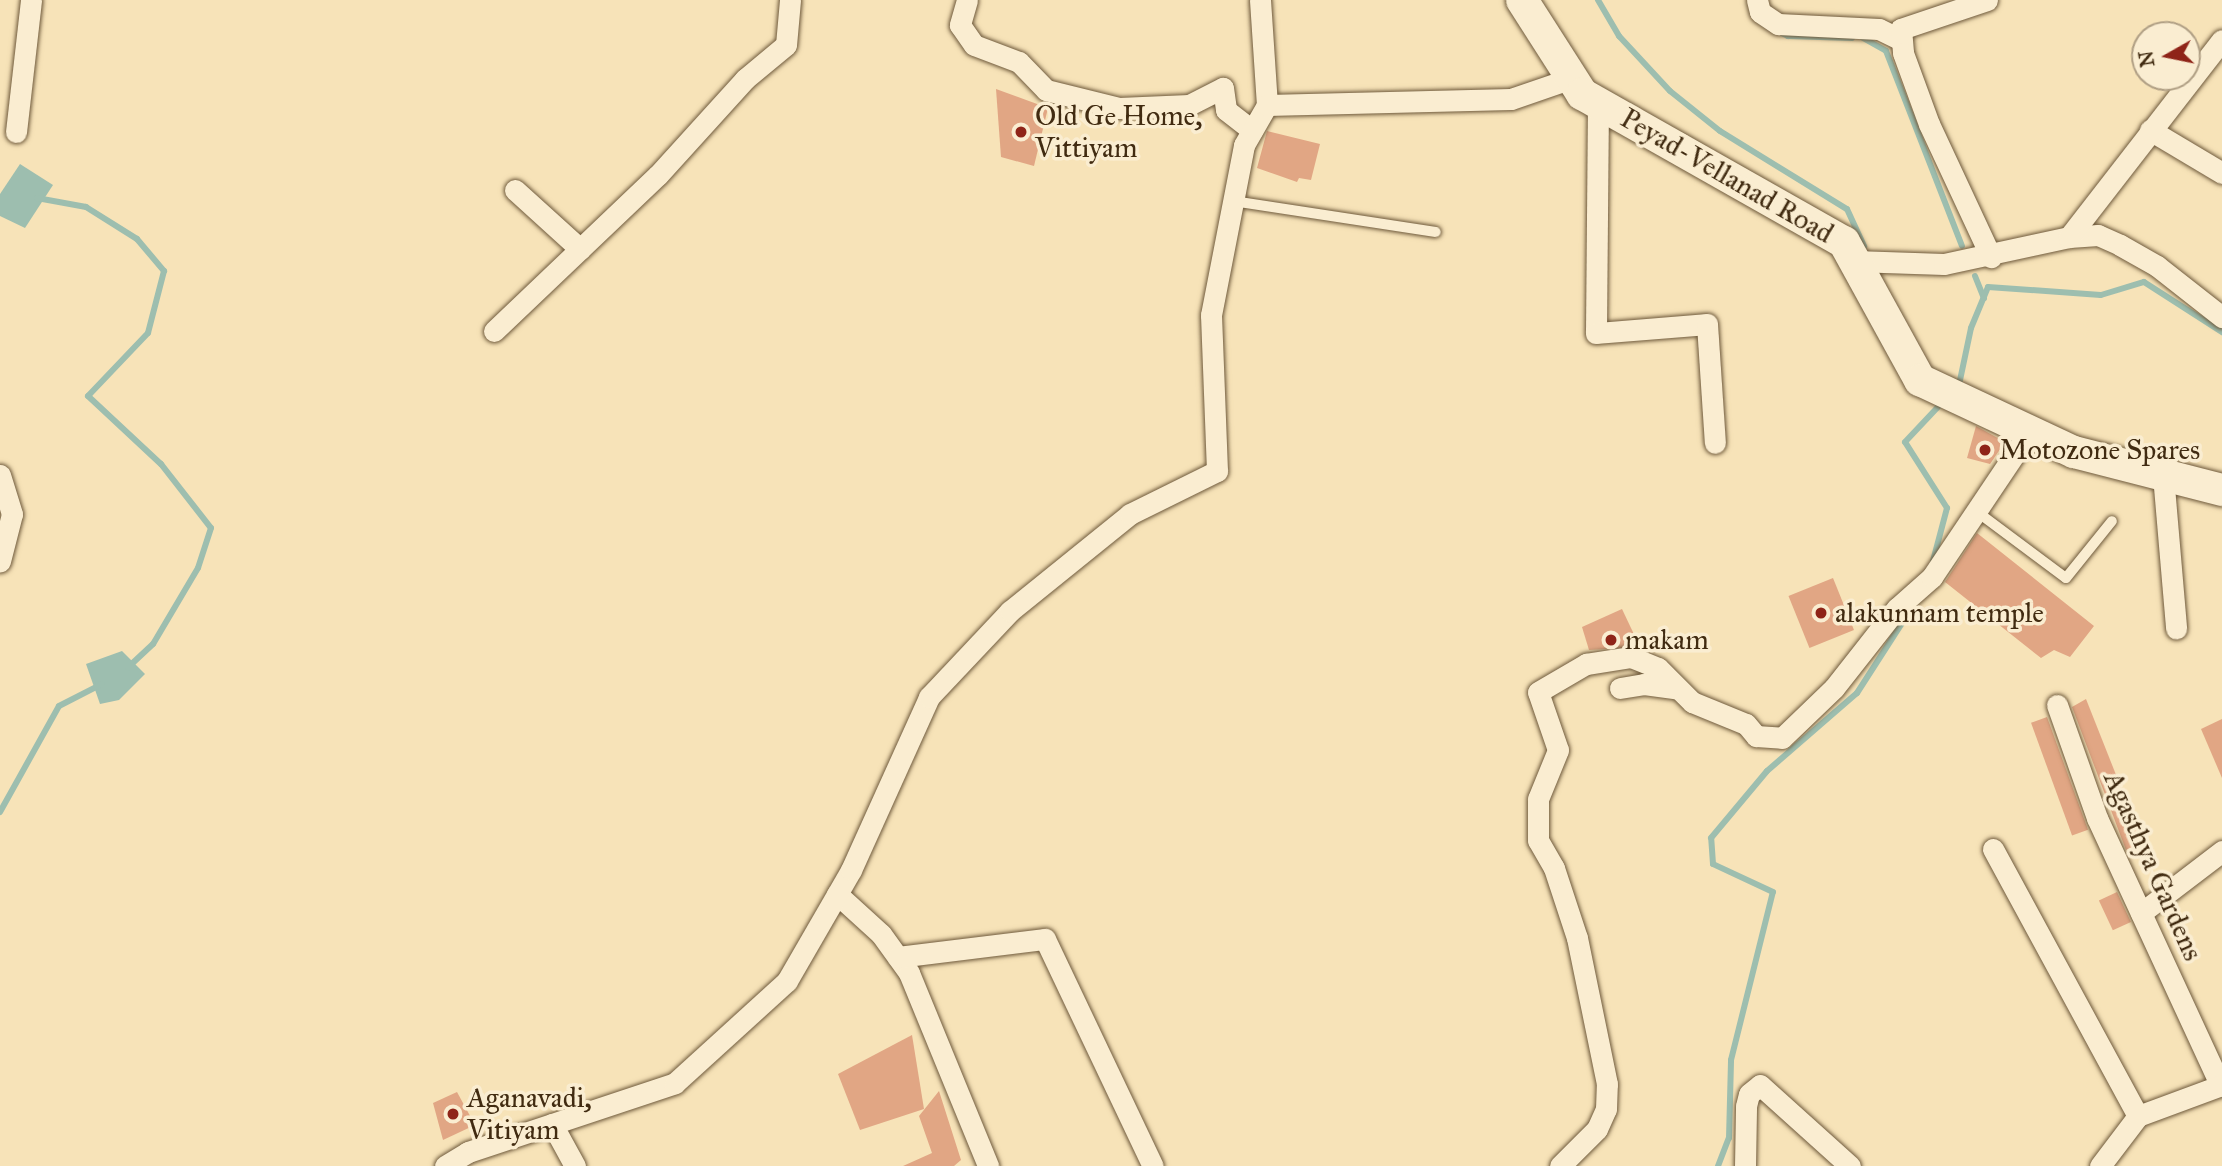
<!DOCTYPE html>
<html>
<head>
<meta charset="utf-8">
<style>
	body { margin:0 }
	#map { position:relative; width:2222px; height:1166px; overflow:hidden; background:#f7e3b8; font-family:"IM FELL Great Primer",serif }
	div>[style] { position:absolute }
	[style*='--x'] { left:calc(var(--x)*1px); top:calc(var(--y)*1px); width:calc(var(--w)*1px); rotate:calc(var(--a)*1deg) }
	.water>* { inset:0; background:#9dbeaf }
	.stream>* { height:6px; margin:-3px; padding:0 3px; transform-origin:3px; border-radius:3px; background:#9dbeaf }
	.building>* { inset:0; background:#e1a684; transform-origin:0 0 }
	.roads { filter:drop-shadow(0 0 2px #6e593b) drop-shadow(0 0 2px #6e593b) }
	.lane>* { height:10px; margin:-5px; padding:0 5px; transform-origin:5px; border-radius:5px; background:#faedd1 }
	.street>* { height:21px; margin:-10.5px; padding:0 10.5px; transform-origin:10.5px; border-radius:10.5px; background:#faedd1 }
	.secondary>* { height:32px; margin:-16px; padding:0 16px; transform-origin:16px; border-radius:16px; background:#faedd1 }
	.dots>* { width:19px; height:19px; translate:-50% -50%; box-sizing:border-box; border:4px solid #faedd1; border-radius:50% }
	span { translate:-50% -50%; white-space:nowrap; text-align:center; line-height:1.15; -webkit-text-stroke:7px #faedd1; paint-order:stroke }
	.poi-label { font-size:28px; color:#412b11 }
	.left { translate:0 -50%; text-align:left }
	.street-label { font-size:28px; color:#412b11 }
	.north { position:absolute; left:2131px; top:21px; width:70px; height:70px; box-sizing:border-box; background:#faedd1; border:2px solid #b09f84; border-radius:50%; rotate:261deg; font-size:19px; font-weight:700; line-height:28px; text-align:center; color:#412b11 }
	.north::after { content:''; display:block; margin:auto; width:24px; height:32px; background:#8f2418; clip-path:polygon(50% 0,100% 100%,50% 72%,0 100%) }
</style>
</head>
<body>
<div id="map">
	<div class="water">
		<div style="clip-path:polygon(20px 164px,53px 185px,25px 228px,0 216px,0 194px)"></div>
		<div style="clip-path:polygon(122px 651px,145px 674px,119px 700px,100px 704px,86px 664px)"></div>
	</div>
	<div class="stream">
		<div style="--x:1598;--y:0;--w:42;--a:59.7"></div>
		<div style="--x:1619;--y:36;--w:75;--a:47.2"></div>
		<div style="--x:1670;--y:91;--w:64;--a:38.7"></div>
		<div style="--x:1720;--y:131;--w:149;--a:31.6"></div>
		<div style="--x:1847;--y:209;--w:41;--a:65.3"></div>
		<div style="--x:1780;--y:32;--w:9;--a:27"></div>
		<div style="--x:1788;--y:36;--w:64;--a:1.8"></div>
		<div style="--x:1863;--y:38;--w:26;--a:29"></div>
		<div style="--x:1886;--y:51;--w:209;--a:68.7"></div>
		<div style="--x:37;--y:198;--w:50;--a:10.4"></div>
		<div style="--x:86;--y:207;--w:60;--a:32.1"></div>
		<div style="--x:137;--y:239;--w:42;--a:49.8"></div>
		<div style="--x:164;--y:271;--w:64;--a:104.5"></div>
		<div style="--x:148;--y:333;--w:87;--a:133.6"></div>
		<div style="--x:88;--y:396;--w:100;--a:43"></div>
		<div style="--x:161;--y:464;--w:81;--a:52"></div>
		<div style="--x:211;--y:528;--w:42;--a:108"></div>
		<div style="--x:198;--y:568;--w:88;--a:120.6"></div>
		<div style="--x:153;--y:644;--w:34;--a:137"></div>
		<div style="--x:1975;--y:276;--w:24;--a:68"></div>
		<div style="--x:1955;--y:382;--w:5;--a:37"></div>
		<div style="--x:1959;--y:385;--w:58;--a:-78.1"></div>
		<div style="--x:1971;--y:328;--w:44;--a:-67.5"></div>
		<div style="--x:1988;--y:287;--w:113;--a:4"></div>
		<div style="--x:2101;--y:295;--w:45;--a:-16.8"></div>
		<div style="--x:2144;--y:282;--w:93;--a:32.7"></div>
		<div style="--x:1933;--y:561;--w:55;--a:-75.2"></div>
		<div style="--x:1947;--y:508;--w:78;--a:-122.5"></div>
		<div style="--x:1905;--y:442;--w:48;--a:-46.7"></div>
		<div style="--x:0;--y:812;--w:121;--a:-60.9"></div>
		<div style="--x:59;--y:706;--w:48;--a:-27.1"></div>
		<div style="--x:1718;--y:1166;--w:30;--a:-69"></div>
		<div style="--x:1729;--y:1138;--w:78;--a:-88.5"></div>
		<div style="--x:1731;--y:1060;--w:173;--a:-76"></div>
		<div style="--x:1773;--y:892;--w:66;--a:-155"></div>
		<div style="--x:1713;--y:864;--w:26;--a:-94"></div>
		<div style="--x:1711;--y:838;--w:87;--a:-50.1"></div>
		<div style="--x:1767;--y:771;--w:119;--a:-40.9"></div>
		<div style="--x:1857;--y:693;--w:103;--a:-57.2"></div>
	</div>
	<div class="building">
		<div style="clip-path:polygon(996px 89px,1048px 108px,1034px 166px,1001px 157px)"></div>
		<div style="clip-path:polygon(1267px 131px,1320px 144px,1311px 180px,1299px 178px,1297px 182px,1257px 168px)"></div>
		<div style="clip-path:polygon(1976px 426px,2005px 442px,1990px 464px,1967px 458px)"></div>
		<div style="clip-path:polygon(1977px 533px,2094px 626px,2070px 657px,2054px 650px,2041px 658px,1945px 582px)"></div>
		<div style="left:1833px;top:578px;width:56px;height:48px;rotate:68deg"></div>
		<div style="clip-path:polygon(1622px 609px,1640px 647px,1589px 650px,1582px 627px)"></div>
		<div style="clip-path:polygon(2086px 699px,2143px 843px,2126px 850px,2072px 707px)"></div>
		<div style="left:2047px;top:717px;width:120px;height:17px;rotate:70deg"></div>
		<div style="clip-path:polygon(2222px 719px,2222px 778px,2201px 729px)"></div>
		<div style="left:2117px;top:892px;width:33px;height:20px;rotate:65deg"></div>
		<div style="clip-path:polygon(912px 1035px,924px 1109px,860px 1130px,838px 1074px)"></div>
		<div style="clip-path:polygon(939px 1091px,961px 1160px,954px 1166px,903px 1166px,932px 1153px,919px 1116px)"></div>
		<div style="clip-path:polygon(457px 1092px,475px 1125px,443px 1140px,433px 1103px)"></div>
	</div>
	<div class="roads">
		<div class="lane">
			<div style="--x:1233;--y:201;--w:205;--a:8.7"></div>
			<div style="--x:1976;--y:511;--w:112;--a:36.7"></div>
			<div style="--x:2066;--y:578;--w:73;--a:-51.1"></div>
		</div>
		<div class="street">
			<div style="--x:967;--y:0;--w:26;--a:106"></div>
			<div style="--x:960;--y:25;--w:24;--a:55"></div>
			<div style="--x:974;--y:45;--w:48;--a:20.7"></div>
			<div style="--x:1019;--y:62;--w:39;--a:46"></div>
			<div style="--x:1046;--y:90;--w:75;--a:13.9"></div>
			<div style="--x:1119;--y:108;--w:70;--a:-2.5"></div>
			<div style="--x:1189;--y:105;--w:38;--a:-27"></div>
			<div style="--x:1223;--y:88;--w:22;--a:82"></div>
			<div style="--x:1226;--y:110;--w:33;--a:38"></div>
			<div style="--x:1260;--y:0;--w:105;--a:86.2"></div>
			<div style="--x:1757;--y:0;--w:12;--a:76"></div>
			<div style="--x:1760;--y:12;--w:22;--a:34"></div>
			<div style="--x:1778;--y:24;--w:101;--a:2.8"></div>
			<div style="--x:1879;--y:29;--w:25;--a:26"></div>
			<div style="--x:1987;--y:0;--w:91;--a:161.4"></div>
			<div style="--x:1901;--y:29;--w:24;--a:85"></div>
			<div style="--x:1903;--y:53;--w:76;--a:69.9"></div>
			<div style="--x:1929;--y:124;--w:147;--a:65"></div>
			<div style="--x:1598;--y:103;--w:230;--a:90.5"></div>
			<div style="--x:1596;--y:333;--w:111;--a:-4.6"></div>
			<div style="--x:1707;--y:324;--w:119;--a:86.2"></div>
			<div style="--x:2150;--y:130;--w:84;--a:30.8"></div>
			<div style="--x:16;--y:132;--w:133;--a:-83.5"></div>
			<div style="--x:515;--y:190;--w:88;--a:42.2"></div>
			<div style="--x:2069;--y:237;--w:29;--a:-4"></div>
			<div style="--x:2098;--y:235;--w:24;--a:24"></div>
			<div style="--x:2120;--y:245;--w:43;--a:29.6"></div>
			<div style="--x:2157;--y:266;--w:83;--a:38.1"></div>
			<div style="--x:1854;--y:261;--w:90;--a:1.9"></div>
			<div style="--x:1944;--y:264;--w:128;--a:-12.2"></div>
			<div style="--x:2069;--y:237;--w:249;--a:-52.2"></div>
			<div style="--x:494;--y:331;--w:226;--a:-43.6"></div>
			<div style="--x:658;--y:175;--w:130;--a:-47.8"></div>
			<div style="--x:745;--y:79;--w:53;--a:-39.7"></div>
			<div style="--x:786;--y:45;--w:45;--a:-84.9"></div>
			<div style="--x:0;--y:475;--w:41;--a:72.9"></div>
			<div style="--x:12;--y:514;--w:49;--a:104.3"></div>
			<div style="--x:2163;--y:475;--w:154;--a:85.1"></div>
			<div style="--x:1620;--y:688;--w:24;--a:-9"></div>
			<div style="--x:1644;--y:684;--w:30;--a:8"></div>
			<div style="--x:2057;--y:705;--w:120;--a:70.5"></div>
			<div style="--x:2097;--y:818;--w:295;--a:65.2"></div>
			<div style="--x:1993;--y:849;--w:304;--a:61.5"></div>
			<div style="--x:837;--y:894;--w:59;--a:42.3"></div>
			<div style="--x:881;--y:934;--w:48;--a:54.3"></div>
			<div style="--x:909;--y:973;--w:209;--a:67.7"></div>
			<div style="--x:2141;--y:913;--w:102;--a:-37.4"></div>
			<div style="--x:898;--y:957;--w:148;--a:-7"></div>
			<div style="--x:1045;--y:939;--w:251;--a:64.6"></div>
			<div style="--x:552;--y:1124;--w:48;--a:61.3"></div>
			<div style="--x:445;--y:1166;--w:27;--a:-31"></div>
			<div style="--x:468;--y:1152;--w:218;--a:-18.4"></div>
			<div style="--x:675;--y:1083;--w:151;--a:-42.3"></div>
			<div style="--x:787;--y:981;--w:128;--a:-60"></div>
			<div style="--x:851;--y:870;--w:190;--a:-65.7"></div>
			<div style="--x:929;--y:697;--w:118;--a:-46.7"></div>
			<div style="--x:1010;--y:611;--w:154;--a:-38.9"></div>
			<div style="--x:1130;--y:514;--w:97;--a:-26.3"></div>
			<div style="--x:1217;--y:471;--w:156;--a:-92.2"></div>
			<div style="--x:1211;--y:315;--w:173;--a:-79"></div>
			<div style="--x:1244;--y:145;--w:46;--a:-60.1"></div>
			<div style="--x:1267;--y:105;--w:244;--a:-1.4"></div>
			<div style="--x:1511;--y:99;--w:65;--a:-19"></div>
			<div style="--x:1560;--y:1166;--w:52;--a:-45"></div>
			<div style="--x:1597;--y:1129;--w:22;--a:-66"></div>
			<div style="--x:1606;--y:1109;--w:25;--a:-88"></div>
			<div style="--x:1607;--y:1084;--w:149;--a:-101.6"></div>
			<div style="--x:1577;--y:938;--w:74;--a:-108.2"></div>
			<div style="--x:1554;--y:868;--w:32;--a:-120"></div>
			<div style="--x:1538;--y:840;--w:41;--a:-90"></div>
			<div style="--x:1538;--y:799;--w:53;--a:-67.8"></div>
			<div style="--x:1558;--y:750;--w:61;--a:-109"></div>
			<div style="--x:1538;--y:692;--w:56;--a:-30.3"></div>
			<div style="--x:1586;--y:664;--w:46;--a:-8.8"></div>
			<div style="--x:1631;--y:657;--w:29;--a:22"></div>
			<div style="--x:1658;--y:668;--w:48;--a:45"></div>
			<div style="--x:1692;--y:702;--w:58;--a:22.2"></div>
			<div style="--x:1746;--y:724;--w:16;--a:50"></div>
			<div style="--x:1756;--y:736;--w:26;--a:4"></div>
			<div style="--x:1782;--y:738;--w:72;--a:-43.9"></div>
			<div style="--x:1834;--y:688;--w:102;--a:-51.8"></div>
			<div style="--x:1897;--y:608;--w:47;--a:-41.5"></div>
			<div style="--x:1932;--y:577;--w:176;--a:-56.1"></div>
			<div style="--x:1745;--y:1166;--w:60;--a:-89"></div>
			<div style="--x:1746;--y:1106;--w:12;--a:-76"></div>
			<div style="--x:1749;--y:1094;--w:14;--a:-39"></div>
			<div style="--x:1760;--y:1085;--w:121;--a:42"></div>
			<div style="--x:2100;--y:1166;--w:63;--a:-52.8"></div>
			<div style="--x:2138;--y:1116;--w:90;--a:-20.3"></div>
		</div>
		<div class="secondary">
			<div style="--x:1522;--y:0;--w:112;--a:57.4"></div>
			<div style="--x:1582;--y:94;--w:301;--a:29.5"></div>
			<div style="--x:1844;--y:242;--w:158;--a:61.2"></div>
			<div style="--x:1920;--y:380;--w:170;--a:25.1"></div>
			<div style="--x:2074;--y:452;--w:153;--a:14.4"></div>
		</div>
	</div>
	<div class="dots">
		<div style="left:1021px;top:132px;background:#8f2418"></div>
		<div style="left:1985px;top:450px;background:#8f2418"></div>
		<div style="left:1821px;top:613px;background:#8f2418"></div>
		<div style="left:1611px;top:640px;background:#8f2418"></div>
		<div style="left:453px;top:1114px;background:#8f2418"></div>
	</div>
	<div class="poi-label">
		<span class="left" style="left:1035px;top:132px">Old Ge Home,<br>Vittiyam</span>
		<span class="left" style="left:1999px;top:450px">Motozone Spares</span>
		<span class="left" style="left:1835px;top:613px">alakunnam temple</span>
		<span class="left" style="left:1625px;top:640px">makam</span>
		<span class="left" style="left:467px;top:1114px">Aganavadi,<br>Vitiyam</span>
	</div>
	<div class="street-label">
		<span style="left:1727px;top:176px;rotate:30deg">Peyad-Vellanad Road</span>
		<span style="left:2153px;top:866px;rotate:66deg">Agasthya Gardens</span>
	</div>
	<div class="north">N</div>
</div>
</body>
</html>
